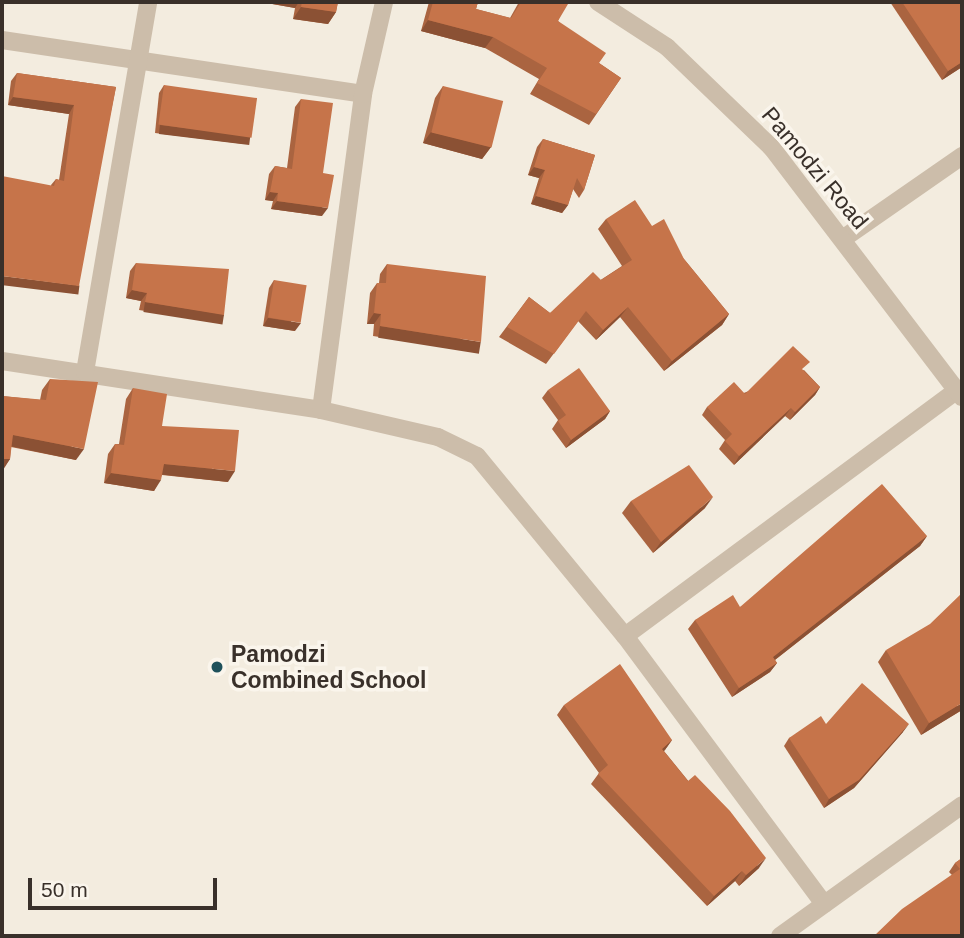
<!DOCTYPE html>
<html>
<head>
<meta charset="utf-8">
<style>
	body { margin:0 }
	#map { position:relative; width:964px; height:938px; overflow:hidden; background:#f3ecdf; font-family:Helvetica,sans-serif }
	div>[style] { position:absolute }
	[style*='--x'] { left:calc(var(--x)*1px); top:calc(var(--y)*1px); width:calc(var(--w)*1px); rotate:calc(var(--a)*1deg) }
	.minor>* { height:18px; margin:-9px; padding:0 9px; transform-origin:9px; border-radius:9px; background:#ccbdaa }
	.tertiary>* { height:18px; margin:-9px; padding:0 9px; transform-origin:9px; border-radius:9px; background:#ccbdaa }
	.wall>* { inset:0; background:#aa6440 }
	.shaded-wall>* { inset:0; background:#8b5134; transform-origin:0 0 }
	.building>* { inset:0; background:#c6744a; transform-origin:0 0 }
	.dots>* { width:19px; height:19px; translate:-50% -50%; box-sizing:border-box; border:4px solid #faf5ec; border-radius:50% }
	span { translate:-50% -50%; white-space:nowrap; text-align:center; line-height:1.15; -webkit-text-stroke:7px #faf5ec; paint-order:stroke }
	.street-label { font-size:23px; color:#39302a }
	.poi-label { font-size:23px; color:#39302a; font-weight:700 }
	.left { translate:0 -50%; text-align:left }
	.frame { position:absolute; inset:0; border:4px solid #39302a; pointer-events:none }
	.scale { position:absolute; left:28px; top:878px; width:189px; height:32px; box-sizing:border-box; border:4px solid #39302a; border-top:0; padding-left:9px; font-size:21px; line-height:24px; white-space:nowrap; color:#39302a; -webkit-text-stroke:5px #faf5ec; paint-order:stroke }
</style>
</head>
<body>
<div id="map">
	<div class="minor">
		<div style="--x:2;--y:40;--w:365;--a:8.5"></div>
		<div style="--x:844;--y:238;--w:144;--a:-34.8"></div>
		<div style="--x:2;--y:361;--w:323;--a:8.7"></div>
		<div style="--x:321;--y:410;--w:120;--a:13"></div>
		<div style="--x:438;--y:437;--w:43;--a:26"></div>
		<div style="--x:477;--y:456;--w:233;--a:50.6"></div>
		<div style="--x:625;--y:636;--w:334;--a:53.4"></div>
		<div style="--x:85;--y:372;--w:375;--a:-80.3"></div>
		<div style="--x:321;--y:410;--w:319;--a:-82.4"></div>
		<div style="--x:363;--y:94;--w:94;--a:-77.1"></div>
		<div style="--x:625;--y:636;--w:413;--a:-36.5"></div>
		<div style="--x:780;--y:936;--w:224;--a:-35.7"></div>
	</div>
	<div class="tertiary">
		<div style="--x:598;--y:2;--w:82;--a:33.1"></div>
		<div style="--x:667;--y:47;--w:146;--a:43.9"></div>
		<div style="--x:772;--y:148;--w:313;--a:52.7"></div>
	</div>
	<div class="wall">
		<div style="clip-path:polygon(261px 2px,338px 2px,336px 12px,328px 24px,293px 19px,295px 8px)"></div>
		<div style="clip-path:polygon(429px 2px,478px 2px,476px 9px,510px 18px,519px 2px,564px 2px,558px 21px,599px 63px,621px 78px,589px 125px,530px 94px,539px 79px,485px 48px,421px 31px)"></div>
		<div style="clip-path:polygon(890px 2px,939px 2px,962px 67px,942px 80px)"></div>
		<div style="clip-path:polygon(17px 73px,116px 87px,73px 294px,51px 185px,56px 179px,59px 180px,69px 114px,8px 105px,11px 81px)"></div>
		<div style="clip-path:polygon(164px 85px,244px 144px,155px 133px,159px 93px)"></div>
		<div style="clip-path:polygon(443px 86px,491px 147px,482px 159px,423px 143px,435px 98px)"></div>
		<div style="clip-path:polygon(301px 99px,323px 173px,322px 216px,271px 209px,273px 201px,265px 200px,269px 174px,275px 166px,287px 168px,295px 107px)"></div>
		<div style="clip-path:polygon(543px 139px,595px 155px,584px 190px,579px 198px,573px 189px,568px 205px,562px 213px,531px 204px,539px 178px,528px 175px,537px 147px)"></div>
		<div style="clip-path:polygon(606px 219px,652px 226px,684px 259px,729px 314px,722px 325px,664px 371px,620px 317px,596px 340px,578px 321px,546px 364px,499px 337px,529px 297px,550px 313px,622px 266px,598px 229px)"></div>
		<div style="clip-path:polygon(136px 263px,224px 315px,219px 323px,139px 310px,141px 301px,126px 298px,130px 271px)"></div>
		<div style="clip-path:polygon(387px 264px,474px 352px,373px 336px,374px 324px,367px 324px,370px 293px,377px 283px,379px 283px,380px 274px)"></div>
		<div style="clip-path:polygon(274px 280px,295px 331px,263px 326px,269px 288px)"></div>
		<div style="clip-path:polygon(804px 370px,820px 387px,815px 395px,790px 420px,785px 416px,734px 465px,719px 449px,725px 440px,702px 415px,707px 407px)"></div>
		<div style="clip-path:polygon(50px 379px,76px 460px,11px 447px,10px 459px,2px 470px,2px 396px,40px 400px,42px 390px)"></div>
		<div style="clip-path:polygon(133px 388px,162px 426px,228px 482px,162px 475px,154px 491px,104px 483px,108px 454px,115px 444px,119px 444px,126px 399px)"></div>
		<div style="clip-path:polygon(548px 390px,610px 411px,605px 419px,566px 448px,552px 429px,558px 420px,542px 398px)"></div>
		<div style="clip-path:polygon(631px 501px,705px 508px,653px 553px,622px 513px)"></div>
		<div style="clip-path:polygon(927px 536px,920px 546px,775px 660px,777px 663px,770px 672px,732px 697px,688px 629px,695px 620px,740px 607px)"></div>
		<div style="clip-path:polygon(886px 650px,962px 710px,921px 735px,878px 662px)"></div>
		<div style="clip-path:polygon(564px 705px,672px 740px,664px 751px,759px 868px,739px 886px,735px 881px,707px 906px,591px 784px,599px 773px,557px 715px)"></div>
		<div style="clip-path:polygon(826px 724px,903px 732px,854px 788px,824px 808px,784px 746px,789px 738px)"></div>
		<div style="clip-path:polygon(962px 858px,962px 936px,952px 875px,949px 872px,955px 863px)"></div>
	</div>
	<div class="shaded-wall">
		<div style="clip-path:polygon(261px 2px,299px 2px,295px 8px)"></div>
		<div style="clip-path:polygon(301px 7px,336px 12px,328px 24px,293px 19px)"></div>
		<div style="clip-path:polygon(428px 20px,493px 37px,485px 48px,421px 31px)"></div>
		<div style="clip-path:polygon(962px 62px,962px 67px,942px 80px,948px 71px)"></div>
		<div style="clip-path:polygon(13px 97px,74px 105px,69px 114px,8px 105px)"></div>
		<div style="left:160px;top:125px;width:91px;height:9px;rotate:7deg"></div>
		<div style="clip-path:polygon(431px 132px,491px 147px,482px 159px,423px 143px)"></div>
		<div style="clip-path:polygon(534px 167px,545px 170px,539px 178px,528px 175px)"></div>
		<div style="clip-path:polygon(270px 192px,278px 193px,273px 201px,265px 200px)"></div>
		<div style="clip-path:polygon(536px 196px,568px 205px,562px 213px,531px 204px)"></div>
		<div style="clip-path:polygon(277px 201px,328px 208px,322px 216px,271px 209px)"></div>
		<div style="left:2px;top:276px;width:78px;height:9px;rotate:7deg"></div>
		<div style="clip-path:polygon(132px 290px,147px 293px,141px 301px,126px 298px)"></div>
		<div style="left:145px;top:302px;width:80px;height:10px;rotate:9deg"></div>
		<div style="clip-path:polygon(628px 307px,620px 317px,596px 340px,603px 330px)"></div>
		<div style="clip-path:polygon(374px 313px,381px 314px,374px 324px,367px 324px)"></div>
		<div style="clip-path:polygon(729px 314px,722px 325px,664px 371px,672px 361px)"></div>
		<div style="clip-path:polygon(268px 318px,301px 323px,295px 331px,263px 326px)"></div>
		<div style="left:380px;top:326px;width:102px;height:12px;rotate:9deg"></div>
		<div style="clip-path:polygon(820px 387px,815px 395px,790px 420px,795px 412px)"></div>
		<div style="clip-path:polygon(791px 408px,785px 416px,734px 465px,739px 456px)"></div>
		<div style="clip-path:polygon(610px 411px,605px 419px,566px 448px,571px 440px)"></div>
		<div style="clip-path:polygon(13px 435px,84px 449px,76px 460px,5px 445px)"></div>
		<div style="clip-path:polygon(2px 459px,10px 459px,3px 470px,2px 470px)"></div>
		<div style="clip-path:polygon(164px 464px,235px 471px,228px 482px,157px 474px)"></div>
		<div style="clip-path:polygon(111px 473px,161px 480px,154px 491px,104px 483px)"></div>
		<div style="clip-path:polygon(713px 497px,705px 508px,653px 553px,661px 542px)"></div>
		<div style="clip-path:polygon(927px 536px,920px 546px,767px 666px,773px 657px)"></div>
		<div style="clip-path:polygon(777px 663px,770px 672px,732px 697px,739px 688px)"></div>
		<div style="clip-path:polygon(962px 703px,962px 710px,921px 735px,929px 723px)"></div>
		<div style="clip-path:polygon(909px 724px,903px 732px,854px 788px,824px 808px,829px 799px)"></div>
		<div style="clip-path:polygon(672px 740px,665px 750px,654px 759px,662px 749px)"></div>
		<div style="clip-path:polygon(766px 858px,759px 868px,739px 886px,746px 875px)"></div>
		<div style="clip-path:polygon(742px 871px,735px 881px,707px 906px,714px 896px)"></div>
	</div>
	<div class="building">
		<div style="clip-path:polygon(302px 2px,338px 2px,336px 12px,301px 7px)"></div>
		<div style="clip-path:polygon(433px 2px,478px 2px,476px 9px,511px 18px,521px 2px,564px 2px,568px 4px,558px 21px,606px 53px,599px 63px,621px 78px,596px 114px,537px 83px,547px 68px,493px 37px,428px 20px)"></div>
		<div style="clip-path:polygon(902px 2px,939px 2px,941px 4px,943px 2px,962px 2px,962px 62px,948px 71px)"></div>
		<div style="clip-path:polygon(17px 73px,116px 87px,79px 286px,2px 276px,2px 176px,54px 186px,56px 179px,64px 181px,74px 105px,13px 97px)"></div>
		<div style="left:164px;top:85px;width:94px;height:40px;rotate:8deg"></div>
		<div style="left:443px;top:86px;width:62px;height:48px;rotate:14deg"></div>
		<div style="clip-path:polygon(301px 99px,333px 103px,323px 173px,334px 175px,328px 208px,277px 201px,278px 193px,270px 192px,275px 166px,292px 169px)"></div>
		<div style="clip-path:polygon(543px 139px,595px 155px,584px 190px,577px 178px,568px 205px,536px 196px,545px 170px,534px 167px)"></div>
		<div style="clip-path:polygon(635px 200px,652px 226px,664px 219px,684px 259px,729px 314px,672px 361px,628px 307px,603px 330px,586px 311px,554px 354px,507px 327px,529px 297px,550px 313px,593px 272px,601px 280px,632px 260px,606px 219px)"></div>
		<div style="clip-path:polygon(136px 263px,229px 269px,224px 315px,145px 302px,147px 293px,132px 290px)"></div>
		<div style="clip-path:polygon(387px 264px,486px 276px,481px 342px,380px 326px,381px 314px,374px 313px,377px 283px,386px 283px)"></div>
		<div style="left:274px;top:280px;width:33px;height:38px;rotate:9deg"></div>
		<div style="clip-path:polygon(793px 346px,810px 362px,802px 369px,820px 387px,795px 412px,791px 408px,739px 456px,725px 441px,732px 434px,707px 407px,734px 382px,745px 394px)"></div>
		<div style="clip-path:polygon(579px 368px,610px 411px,571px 440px,558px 421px,566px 415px,548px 390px)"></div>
		<div style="clip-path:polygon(50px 379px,98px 382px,84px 449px,13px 435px,10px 459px,2px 459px,2px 396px,46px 400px)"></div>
		<div style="clip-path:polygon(133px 388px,167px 394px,162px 426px,239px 430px,235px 471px,164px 464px,161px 480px,111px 473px,115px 444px,124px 445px)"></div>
		<div style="clip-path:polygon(689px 465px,713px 497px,661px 542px,631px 501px)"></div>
		<div style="clip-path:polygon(882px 484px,927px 536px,773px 657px,777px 663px,739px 688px,695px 620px,733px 595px,740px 607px)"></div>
		<div style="clip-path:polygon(962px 593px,962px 703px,929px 723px,886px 650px,930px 624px)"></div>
		<div style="clip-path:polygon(620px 664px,672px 740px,662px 749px,688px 781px,695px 775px,730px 811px,766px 858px,746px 875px,742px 871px,714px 896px,598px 774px,608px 765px,564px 705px)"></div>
		<div style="clip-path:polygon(862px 683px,909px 724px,859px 780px,829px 799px,789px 738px,821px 716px,826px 724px)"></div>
		<div style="clip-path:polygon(962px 858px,962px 936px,874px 936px,902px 909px,960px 869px,955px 863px)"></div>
	</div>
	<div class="dots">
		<div style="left:217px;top:667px;background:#1f515b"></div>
	</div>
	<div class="street-label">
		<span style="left:815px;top:168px;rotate:50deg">Pamodzi Road</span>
	</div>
	<div class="poi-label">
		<span class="left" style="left:231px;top:667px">Pamodzi<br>Combined School</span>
	</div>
	<div class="frame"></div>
	<div class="scale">50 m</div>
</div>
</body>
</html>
